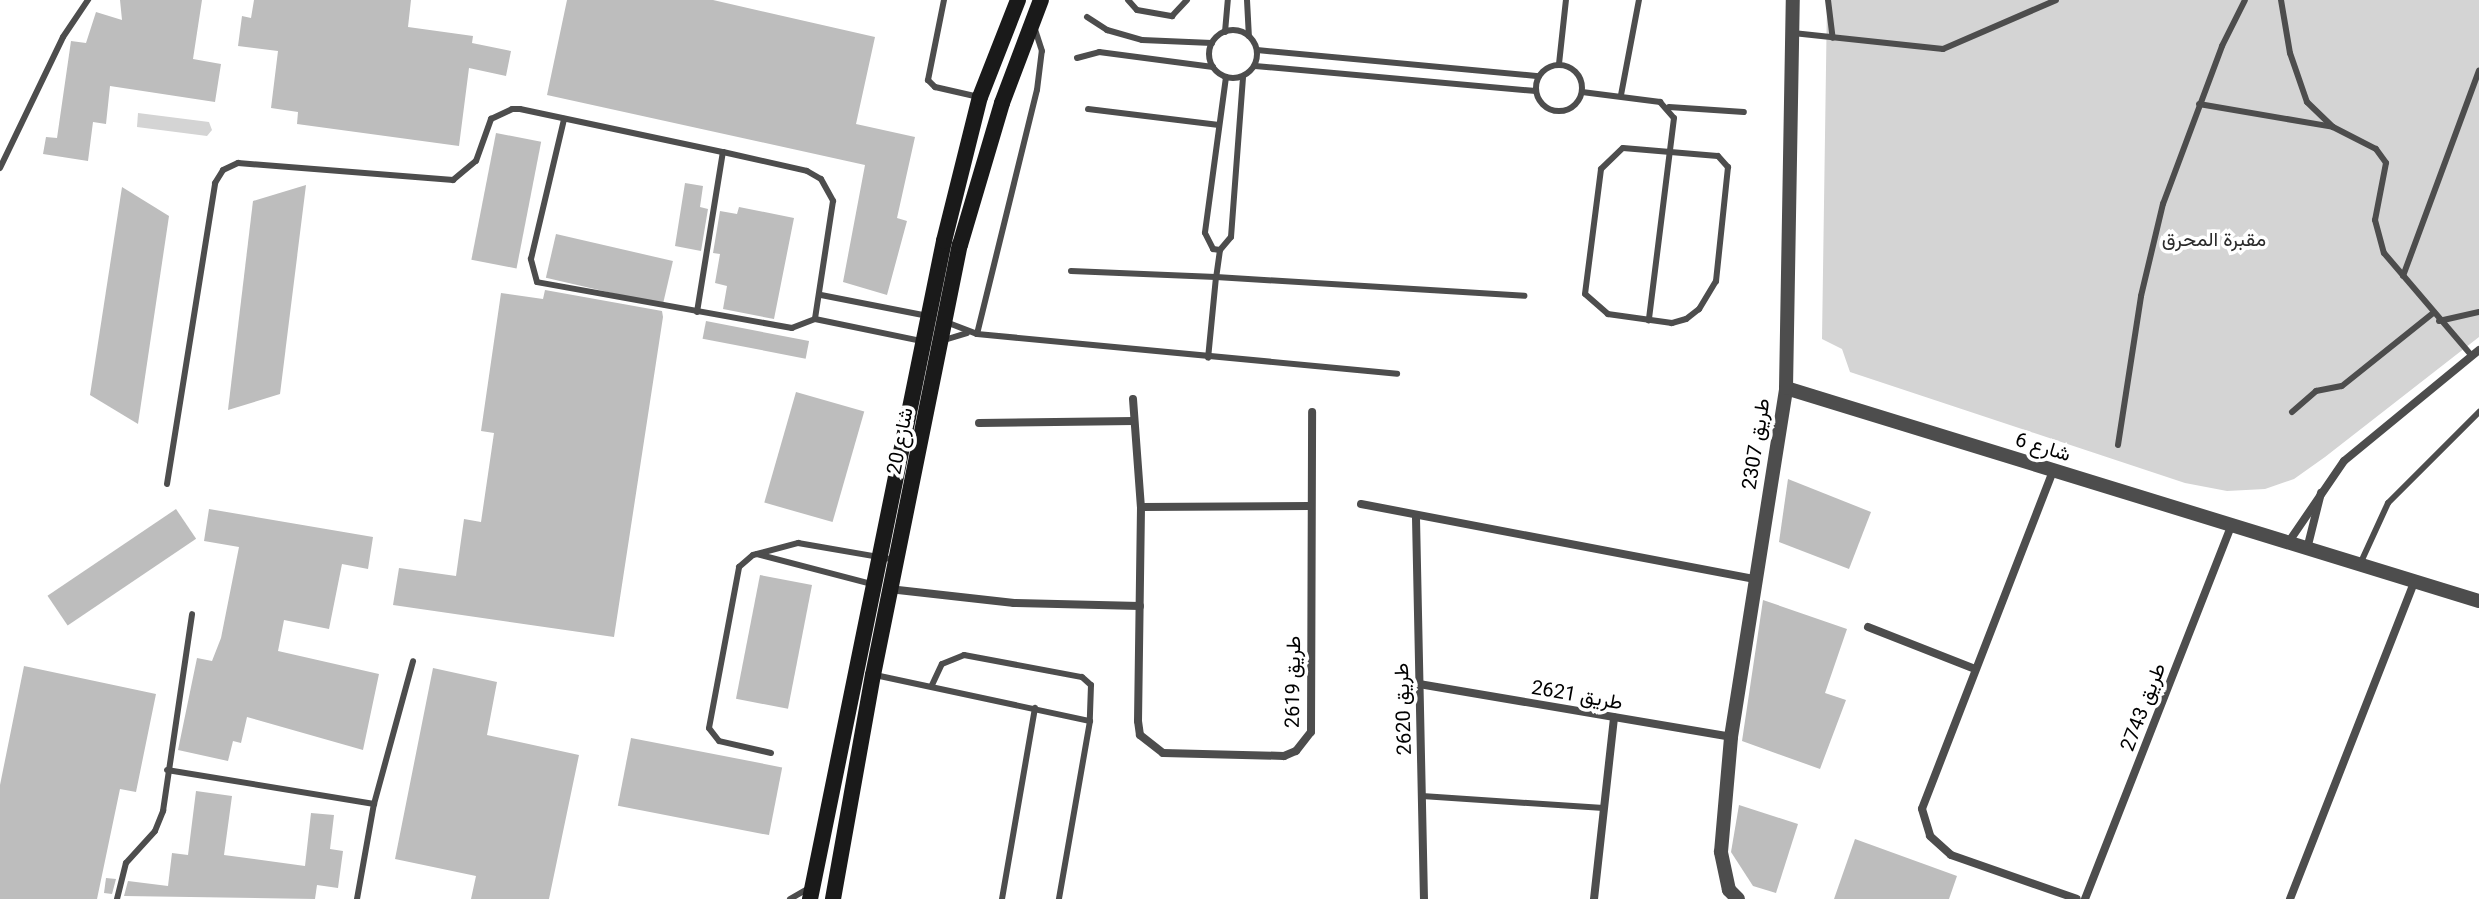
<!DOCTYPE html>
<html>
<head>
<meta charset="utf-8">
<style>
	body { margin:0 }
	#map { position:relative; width:2479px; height:899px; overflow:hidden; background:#fff; font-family:Roboto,Vazirmatn,sans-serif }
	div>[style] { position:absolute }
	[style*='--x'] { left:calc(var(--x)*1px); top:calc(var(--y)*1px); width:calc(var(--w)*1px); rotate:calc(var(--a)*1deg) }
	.green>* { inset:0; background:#d4d4d4 }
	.building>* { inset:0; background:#bdbdbd; transform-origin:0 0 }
	.service>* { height:6px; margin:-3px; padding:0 3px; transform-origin:3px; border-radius:3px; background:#4d4d4d }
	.service>.ring { margin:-3px; padding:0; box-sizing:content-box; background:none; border:6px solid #4d4d4d; border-radius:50% }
	.minor>* { height:8px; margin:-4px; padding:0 4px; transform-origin:4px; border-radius:4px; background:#4d4d4d }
	.tertiary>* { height:14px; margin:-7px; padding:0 7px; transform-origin:7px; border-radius:7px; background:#4d4d4d }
	.secondary>* { height:16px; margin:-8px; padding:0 8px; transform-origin:8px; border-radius:8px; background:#1a1a1a }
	span { translate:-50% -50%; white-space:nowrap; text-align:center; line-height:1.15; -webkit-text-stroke:7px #fff; paint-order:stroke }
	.park-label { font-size:20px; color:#2b2b2b }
	.street-label { font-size:20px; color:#000 }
</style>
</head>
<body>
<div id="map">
	<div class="green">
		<div style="clip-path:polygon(1827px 0,2479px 0,2479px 337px,2325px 457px,2294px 479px,2265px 489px,2227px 491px,2185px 483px,1850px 372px,1842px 349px,1822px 339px)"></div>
		<div style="clip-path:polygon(138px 113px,209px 122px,212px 130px,207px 136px,137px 127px)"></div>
	</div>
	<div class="building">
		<div style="clip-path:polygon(120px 0,202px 0,193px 59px,221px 64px,215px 102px,110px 86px,106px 124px,93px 122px,88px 161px,43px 154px,46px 137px,57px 138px,71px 41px,86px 43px,96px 12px,122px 20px)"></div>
		<div style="clip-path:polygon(254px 0,411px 0,408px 27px,473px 36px,472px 43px,511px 51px,506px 76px,469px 68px,459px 146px,297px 124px,298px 112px,271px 108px,278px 51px,238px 46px,242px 16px,251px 18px)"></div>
		<div style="clip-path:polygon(567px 0,713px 0,875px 37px,856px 124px,915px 137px,897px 218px,907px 221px,887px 295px,843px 282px,865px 165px,547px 95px)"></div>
		<div style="left:496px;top:133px;width:46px;height:129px;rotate:11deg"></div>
		<div style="clip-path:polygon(685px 183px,703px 186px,700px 207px,708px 209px,701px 251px,675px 246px)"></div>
		<div style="clip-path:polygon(306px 185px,280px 394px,228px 410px,253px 201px)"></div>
		<div style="clip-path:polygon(122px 187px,169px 216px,138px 424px,90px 395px)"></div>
		<div style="clip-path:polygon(739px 207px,794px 218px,774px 319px,723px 309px,727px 286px,715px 283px,720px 254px,713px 253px,720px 211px,737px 214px)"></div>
		<div style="left:556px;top:234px;width:120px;height:45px;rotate:13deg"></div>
		<div style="clip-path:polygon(545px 290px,662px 311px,663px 317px,614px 637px,393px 605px,399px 568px,456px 576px,464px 519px,481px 522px,494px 433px,481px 431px,501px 293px,543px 299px)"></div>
		<div style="left:706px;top:321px;width:105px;height:18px;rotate:11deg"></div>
		<div style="left:796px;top:392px;width:71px;height:115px;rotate:16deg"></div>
		<div style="clip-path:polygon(1788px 479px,1871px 512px,1849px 569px,1779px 542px)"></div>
		<div style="left:176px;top:509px;width:36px;height:155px;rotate:56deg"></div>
		<div style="clip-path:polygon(209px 509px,373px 537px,368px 569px,342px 564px,329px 629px,284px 620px,278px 651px,379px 674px,363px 750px,247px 717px,241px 743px,233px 741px,228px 761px,178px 750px,197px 658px,212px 661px,221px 638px,239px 547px,204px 541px)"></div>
		<div style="left:760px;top:575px;width:53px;height:126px;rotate:11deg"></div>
		<div style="clip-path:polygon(1763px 600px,1847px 629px,1825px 693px,1846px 700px,1820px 769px,1742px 741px)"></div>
		<div style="clip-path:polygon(24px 666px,156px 694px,136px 792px,120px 789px,97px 899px,0 899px,0 785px)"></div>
		<div style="clip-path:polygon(433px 668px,497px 682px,487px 735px,579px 755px,549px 899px,471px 899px,476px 876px,395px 859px)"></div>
		<div style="left:631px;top:738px;width:154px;height:69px;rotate:11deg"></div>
		<div style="clip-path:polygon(196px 791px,232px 796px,224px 855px,305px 866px,311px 813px,334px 815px,330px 849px,343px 851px,338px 888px,317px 885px,315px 899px,124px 896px,128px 881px,168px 886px,172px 853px,188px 855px)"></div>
		<div style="clip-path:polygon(1739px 805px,1798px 824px,1776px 893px,1753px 886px,1731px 852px)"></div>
		<div style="clip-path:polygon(1855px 839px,1957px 876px,1949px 899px,1834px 899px)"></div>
		<div style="clip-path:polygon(106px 878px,116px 879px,112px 894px,104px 893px)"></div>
	</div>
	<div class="service">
		<div style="--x:944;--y:0;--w:82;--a:101.3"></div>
		<div style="--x:928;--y:80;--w:10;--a:45"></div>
		<div style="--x:935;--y:87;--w:45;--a:12.8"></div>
		<div style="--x:1128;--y:0;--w:13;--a:48"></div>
		<div style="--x:1137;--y:10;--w:36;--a:10"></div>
		<div style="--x:1172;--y:16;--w:22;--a:-47"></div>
		<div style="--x:1247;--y:0;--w:36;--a:87"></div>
		<div style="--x:1828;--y:0;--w:38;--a:83"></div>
		<div style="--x:2281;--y:0;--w:54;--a:80.4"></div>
		<div style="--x:2290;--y:53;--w:52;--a:70.9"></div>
		<div style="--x:2307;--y:102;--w:36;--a:44"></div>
		<div style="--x:2333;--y:127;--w:48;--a:27.1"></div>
		<div style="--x:2376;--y:149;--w:17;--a:54"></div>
		<div style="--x:2386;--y:163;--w:58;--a:100.9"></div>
		<div style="--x:2375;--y:220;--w:34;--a:75"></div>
		<div style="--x:2384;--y:253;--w:134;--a:49.5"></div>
		<div style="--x:1087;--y:17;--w:24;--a:33"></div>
		<div style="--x:1107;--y:30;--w:36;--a:16"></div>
		<div style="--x:1142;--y:40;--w:70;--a:2.5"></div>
		<div class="ring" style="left:1209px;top:30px;width:42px;height:42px"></div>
		<div style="--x:1225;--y:32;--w:32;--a:-85"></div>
		<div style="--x:1793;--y:33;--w:151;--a:6.1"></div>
		<div style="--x:1943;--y:49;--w:123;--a:-23.4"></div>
		<div style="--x:1257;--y:50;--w:283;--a:5.3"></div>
		<div style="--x:1077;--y:58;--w:23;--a:-15"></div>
		<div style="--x:1099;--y:52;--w:115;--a:7.5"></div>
		<div style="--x:1559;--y:64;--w:64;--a:-83.8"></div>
		<div class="ring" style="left:1536px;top:65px;width:40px;height:40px"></div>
		<div style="--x:1255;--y:66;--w:282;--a:5.1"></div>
		<div style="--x:1226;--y:77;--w:157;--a:97.7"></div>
		<div style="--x:1205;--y:233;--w:18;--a:63"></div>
		<div style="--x:1213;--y:249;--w:7;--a:8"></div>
		<div style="--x:1220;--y:250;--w:17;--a:-50"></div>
		<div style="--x:1231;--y:237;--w:160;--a:-85.7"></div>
		<div style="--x:1582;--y:92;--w:79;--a:7.3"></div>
		<div style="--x:1660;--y:102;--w:21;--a:49"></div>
		<div style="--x:1674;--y:118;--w:204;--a:97.1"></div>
		<div style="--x:1621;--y:95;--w:97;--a:-79.3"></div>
		<div style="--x:2199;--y:104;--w:136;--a:9.7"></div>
		<div style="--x:1669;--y:107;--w:75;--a:3.8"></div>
		<div style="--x:1088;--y:109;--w:132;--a:7"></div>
		<div style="--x:1623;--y:148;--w:95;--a:4.8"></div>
		<div style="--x:1718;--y:156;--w:15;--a:48"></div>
		<div style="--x:1728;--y:167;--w:115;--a:96"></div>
		<div style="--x:1716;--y:281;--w:33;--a:121"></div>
		<div style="--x:1699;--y:309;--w:16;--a:142"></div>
		<div style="--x:1686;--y:319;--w:15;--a:164"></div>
		<div style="--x:1672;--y:323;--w:65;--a:-172"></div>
		<div style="--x:1608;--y:314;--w:30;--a:-139"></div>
		<div style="--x:1585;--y:294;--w:126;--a:-82.7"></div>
		<div style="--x:1601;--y:169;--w:30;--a:-44"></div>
		<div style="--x:0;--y:168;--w:145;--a:-64.3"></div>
		<div style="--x:63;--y:37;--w:45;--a:-56"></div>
		<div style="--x:1220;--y:250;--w:27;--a:98"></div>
		<div style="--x:1216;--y:277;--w:309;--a:3.5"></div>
		<div style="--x:1071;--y:271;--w:145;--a:2.4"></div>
		<div style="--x:1216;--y:277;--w:81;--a:95.6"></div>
		<div style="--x:2403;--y:276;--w:219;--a:-69.7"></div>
		<div style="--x:821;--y:295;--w:109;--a:11.1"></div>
		<div style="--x:697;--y:312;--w:162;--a:-80.8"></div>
		<div style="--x:815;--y:319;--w:108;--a:11.7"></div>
		<div style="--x:2439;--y:321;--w:41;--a:-12.7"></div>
		<div style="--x:946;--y:322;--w:33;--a:21"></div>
		<div style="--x:977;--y:334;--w:422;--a:5.4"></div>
		<div style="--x:977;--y:334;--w:251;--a:-76.2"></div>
		<div style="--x:1037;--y:90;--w:39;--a:-83"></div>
		<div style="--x:1042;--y:51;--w:25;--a:-108"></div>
		<div style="--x:941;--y:341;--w:27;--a:-17"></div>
		<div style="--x:2292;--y:412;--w:32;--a:-41"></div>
		<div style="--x:2316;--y:391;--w:26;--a:-11"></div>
		<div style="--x:2342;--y:386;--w:117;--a:-38.7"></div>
		<div style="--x:2118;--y:445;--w:151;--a:-81.2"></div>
		<div style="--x:2141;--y:296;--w:95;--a:-76.6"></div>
		<div style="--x:2163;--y:204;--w:169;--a:-69.5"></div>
		<div style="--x:2222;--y:46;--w:51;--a:-63.4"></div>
		<div style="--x:167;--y:484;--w:305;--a:-80.9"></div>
		<div style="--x:215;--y:183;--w:15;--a:-58"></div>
		<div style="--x:223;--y:170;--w:17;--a:-25"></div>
		<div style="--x:238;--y:163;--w:216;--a:4.5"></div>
		<div style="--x:453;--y:180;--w:30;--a:-40"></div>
		<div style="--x:476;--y:161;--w:45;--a:-70.3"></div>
		<div style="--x:491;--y:119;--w:23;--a:-25"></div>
		<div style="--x:512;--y:109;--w:8;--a:0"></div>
		<div style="--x:520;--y:109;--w:208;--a:12"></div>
		<div style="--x:723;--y:152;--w:86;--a:12.7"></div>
		<div style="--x:807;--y:171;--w:16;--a:30"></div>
		<div style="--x:821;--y:179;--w:25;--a:61"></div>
		<div style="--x:833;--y:201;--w:119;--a:98.7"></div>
		<div style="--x:815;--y:319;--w:25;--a:159"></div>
		<div style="--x:792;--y:328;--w:259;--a:-169.8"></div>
		<div style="--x:537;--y:282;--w:24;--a:-105"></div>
		<div style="--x:531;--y:259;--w:144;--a:-76.7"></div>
		<div style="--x:757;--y:554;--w:118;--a:14.7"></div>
		<div style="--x:2361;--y:562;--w:65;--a:-65.4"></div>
		<div style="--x:2388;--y:503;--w:129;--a:-45"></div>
		<div style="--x:875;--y:675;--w:220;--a:12.1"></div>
		<div style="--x:932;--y:685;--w:23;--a:-65"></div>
		<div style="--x:942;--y:664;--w:24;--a:-22"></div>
		<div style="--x:964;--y:655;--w:120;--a:10.6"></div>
		<div style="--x:1082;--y:677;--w:12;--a:42"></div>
		<div style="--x:1091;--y:685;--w:36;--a:92"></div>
		<div style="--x:1090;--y:721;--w:181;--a:99.9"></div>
		<div style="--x:771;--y:753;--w:53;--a:-167"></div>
		<div style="--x:719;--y:741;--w:16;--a:-128"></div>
		<div style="--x:709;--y:728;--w:164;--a:-79.4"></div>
		<div style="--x:739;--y:567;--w:18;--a:-41"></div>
		<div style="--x:753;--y:555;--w:47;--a:-14.9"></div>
		<div style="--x:798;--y:543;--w:99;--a:9.8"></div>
		<div style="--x:167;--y:770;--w:210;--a:9.3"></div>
		<div style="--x:1422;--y:796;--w:182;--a:3.8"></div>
		<div style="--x:117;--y:899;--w:37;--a:-76"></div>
		<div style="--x:126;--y:863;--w:43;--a:-47.8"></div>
		<div style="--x:155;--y:831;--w:22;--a:-68"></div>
		<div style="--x:163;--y:811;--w:199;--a:-81.6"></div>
		<div style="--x:357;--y:899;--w:97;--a:-79.9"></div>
		<div style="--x:374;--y:804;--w:148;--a:-74.7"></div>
		<div style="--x:790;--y:899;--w:22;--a:-30"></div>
		<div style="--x:1002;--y:899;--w:194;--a:-80.2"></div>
	</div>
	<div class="minor">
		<div style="--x:1133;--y:399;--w:108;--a:85.8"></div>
		<div style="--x:1141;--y:507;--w:214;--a:90.8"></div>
		<div style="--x:1138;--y:721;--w:14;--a:82"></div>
		<div style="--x:1140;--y:735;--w:29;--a:38"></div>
		<div style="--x:1163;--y:753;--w:121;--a:1.4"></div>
		<div style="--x:1284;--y:756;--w:13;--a:-23"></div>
		<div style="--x:1296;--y:751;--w:24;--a:-52"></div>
		<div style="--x:1311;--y:732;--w:320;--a:-89.8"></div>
		<div style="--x:979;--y:423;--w:155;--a:-0.7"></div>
		<div style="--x:2053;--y:471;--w:362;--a:111.2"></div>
		<div style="--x:1922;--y:809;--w:28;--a:73"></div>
		<div style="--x:1930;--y:836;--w:28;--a:42"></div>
		<div style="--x:1951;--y:855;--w:133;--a:19.2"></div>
		<div style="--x:1361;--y:504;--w:401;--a:10.8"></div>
		<div style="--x:1141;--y:507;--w:169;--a:-0.3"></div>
		<div style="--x:1416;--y:518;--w:381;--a:88.8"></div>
		<div style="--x:2288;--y:543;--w:99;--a:-55.7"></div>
		<div style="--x:2344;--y:461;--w:175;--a:-39.4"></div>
		<div style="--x:2307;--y:549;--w:58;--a:-76"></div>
		<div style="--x:889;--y:589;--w:126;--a:6.4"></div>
		<div style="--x:1014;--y:603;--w:126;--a:1.4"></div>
		<div style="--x:1868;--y:627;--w:115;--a:21.4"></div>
		<div style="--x:1419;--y:684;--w:316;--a:9.6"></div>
		<div style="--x:1594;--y:899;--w:183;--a:-83.7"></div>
		<div style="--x:2085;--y:899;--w:401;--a:-68.6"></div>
		<div style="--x:2290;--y:899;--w:340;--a:-68.6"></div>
	</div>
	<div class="tertiary">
		<div style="--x:1786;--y:388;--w:725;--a:17.09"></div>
		<div style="--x:1738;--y:899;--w:13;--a:-135"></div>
		<div style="--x:1729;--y:890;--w:39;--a:-102"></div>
		<div style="--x:1721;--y:852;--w:115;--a:-85"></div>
		<div style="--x:1731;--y:737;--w:353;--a:-81"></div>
		<div style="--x:1786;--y:388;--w:388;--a:-89"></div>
	</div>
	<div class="secondary">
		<div style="--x:810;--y:899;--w:672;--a:-78.49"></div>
		<div style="--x:944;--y:241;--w:148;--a:-76"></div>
		<div style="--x:980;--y:97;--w:104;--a:-68.6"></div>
		<div style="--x:833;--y:899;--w:228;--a:-79.9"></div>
		<div style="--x:873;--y:675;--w:439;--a:-78.6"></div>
		<div style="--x:960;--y:245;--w:148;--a:-73.5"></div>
		<div style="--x:1002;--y:103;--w:110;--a:-69.3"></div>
	</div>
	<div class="park-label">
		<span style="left:2214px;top:239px">مقبرة المحرق</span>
	</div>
	<div class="street-label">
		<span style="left:900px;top:441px;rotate:-79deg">شارع 20</span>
		<span style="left:1756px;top:444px;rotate:-81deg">طريق 2307</span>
		<span style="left:2043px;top:447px;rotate:17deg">شارع 6</span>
		<span style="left:1293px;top:682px;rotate:-89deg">طريق 2619</span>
		<span style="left:1577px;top:695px;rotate:10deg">طريق 2621</span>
		<span style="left:2143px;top:707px;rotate:-69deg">طريق 2743</span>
		<span style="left:1403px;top:709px;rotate:-92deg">طريق 2620</span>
	</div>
</div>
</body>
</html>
